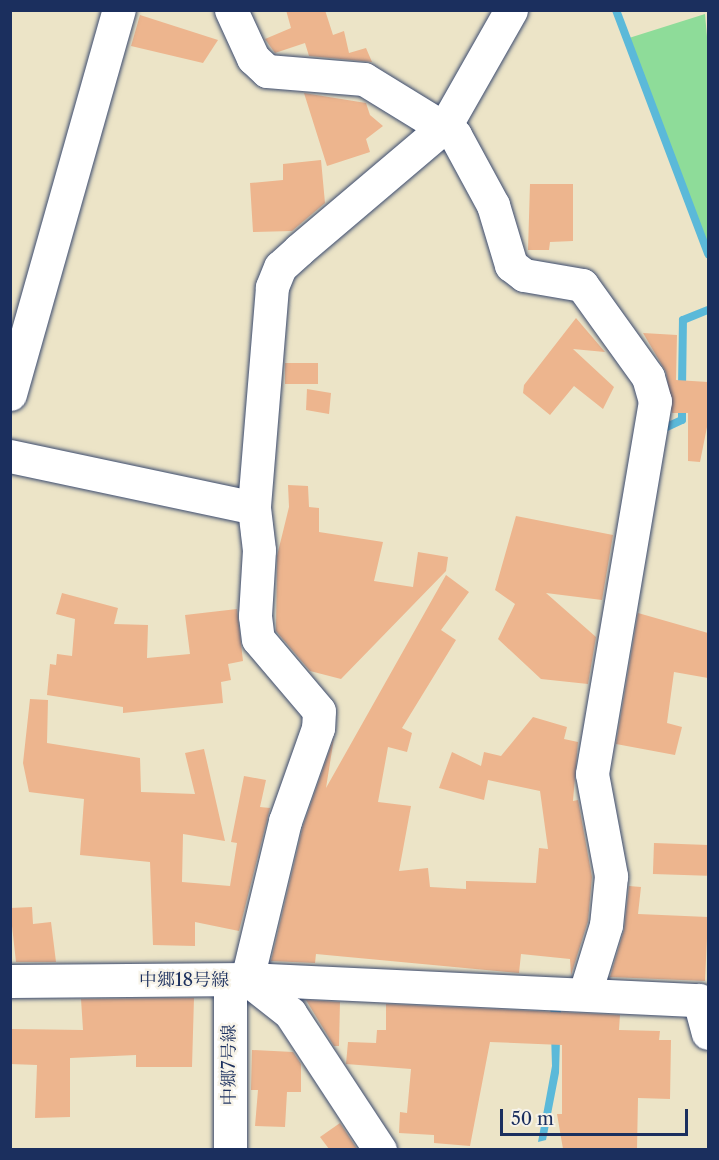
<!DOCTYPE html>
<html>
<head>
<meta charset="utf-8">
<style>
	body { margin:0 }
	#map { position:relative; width:719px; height:1160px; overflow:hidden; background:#ece4c7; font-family:"Libre Caslon Text","Noto Serif JP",serif }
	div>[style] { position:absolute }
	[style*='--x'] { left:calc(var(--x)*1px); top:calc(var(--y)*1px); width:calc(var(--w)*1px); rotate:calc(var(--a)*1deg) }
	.green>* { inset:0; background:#8edc99 }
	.water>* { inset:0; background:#5bb9d9 }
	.stream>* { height:8px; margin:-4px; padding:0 4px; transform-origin:4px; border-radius:4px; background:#5bb9d9 }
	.building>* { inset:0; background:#edb58e; transform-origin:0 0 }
	.roads { filter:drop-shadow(0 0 2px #3a4a6e) drop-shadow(0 0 2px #3a4a6e) }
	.minor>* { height:33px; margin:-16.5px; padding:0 16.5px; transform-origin:16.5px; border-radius:16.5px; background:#fff }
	span { translate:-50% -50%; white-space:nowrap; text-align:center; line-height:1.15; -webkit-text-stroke:4.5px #f7f3e8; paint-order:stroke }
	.street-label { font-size:18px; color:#1b2f5e }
	.frame { position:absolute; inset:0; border:12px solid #1b2f5e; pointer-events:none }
	.scale { position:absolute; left:500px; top:1109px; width:188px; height:27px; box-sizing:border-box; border:3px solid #1b2f5e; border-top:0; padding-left:8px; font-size:18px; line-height:21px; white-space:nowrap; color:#1b2f5e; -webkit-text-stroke:4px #f7f3e8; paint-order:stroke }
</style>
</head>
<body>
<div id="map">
	<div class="green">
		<div style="clip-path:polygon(705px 14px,708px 48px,708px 246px,629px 38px)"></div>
	</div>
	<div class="water">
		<div style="clip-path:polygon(550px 999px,561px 1007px,559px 1073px,546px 1140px,538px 1142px,552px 1066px)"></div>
	</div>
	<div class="stream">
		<div style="--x:616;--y:10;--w:261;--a:69.3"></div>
		<div style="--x:682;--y:389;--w:69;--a:-89.2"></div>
		<div style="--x:683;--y:320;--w:27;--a:-22"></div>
		<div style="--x:658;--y:431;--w:26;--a:-25"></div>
		<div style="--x:682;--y:420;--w:16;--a:-90"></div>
	</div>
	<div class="building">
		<div style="clip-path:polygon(286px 10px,325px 10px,333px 35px,344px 31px,349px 53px,366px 48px,372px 62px,309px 56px,305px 43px,275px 53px,265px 39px,291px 28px)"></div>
		<div style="clip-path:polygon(140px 15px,218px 40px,203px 63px,131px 46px)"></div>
		<div style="clip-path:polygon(304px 93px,366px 103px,370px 115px,383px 126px,366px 139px,370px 152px,327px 166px)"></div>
		<div style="clip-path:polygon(321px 160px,325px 203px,292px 231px,253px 232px,250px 183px,283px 180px,283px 164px)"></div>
		<div style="clip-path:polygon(530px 184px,573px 184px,573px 241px,550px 242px,549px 250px,528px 250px)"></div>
		<div style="clip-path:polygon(576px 318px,605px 352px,573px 349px,614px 387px,603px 409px,574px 386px,550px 415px,523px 393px,524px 385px)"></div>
		<div style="clip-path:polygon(643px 333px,677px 335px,676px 380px,708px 382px,708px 422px,700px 462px,688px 461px,688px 413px,672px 413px,666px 372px)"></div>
		<div style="left:285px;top:363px;width:33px;height:21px"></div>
		<div style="clip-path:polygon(307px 389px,331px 393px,329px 414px,306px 410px)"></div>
		<div style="clip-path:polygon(288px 485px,308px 486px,309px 507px,319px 508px,319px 532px,383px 542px,374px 581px,413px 587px,418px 552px,448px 557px,446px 571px,341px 679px,310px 671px,276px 631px,277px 556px,289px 507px)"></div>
		<div style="clip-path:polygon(516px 516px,613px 535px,602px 600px,546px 593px,596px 637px,588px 684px,541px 679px,498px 639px,515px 604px,495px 590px)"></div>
		<div style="clip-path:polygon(446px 575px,469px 592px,441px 630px,456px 640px,402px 728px,412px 733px,407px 752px,388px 747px,378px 802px,411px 806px,399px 871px,428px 868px,430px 887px,466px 889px,466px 881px,536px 883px,539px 848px,548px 849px,540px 791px,488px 780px,484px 800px,439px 788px,452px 752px,481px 766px,484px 752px,501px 756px,533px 717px,567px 727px,564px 739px,578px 742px,573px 801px,578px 800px,592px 877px,588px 921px,571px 975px,570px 959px,521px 954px,519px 973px,316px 954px,315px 963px,271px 961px,303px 826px,334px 738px,326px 788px)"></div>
		<div style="clip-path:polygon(62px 593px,118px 608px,114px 624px,148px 625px,147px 658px,190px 654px,185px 615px,237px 609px,243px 661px,228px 664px,231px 680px,221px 682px,223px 703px,123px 713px,123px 707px,47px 695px,50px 664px,56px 665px,57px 654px,72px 656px,75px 619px,56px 614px)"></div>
		<div style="clip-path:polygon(638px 613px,708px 633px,708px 678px,674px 672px,667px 723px,682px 727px,675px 755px,616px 744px)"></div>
		<div style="clip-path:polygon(30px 699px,48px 700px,47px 743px,140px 758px,141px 792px,195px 794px,185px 753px,204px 749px,225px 841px,183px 834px,182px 882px,230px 886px,237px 843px,231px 842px,244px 776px,266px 780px,260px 807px,270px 808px,239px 931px,195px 922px,195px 946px,153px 945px,150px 862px,80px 855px,84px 799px,29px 792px,23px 763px)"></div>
		<div style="left:654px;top:843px;width:54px;height:31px;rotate:2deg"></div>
		<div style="clip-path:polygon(629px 886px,641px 887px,638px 914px,708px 917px,705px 981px,610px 977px,624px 930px)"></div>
		<div style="clip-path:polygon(32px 907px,33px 924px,51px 922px,56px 962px,16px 962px,10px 908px)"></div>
		<div style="clip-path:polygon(194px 998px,192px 1067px,136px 1067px,136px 1055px,70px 1058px,70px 1117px,35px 1118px,37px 1065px,10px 1064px,10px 1029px,83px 1030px,81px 999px)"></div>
		<div style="clip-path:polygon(306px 1000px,340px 1002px,339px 1046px,334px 1046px)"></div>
		<div style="clip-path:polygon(386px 1004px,620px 1015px,619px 1030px,660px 1031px,659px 1040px,671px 1040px,670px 1099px,638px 1098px,637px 1149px,563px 1149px,557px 1114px,562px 1114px,562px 1045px,490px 1042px,470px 1146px,434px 1143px,434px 1135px,399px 1133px,400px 1112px,407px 1113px,411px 1069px,346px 1064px,348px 1042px,376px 1043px,377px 1030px,386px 1030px)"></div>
		<div style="clip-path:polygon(252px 1050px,293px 1052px,301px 1064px,301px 1092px,287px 1092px,285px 1127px,255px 1126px,258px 1090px,251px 1090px)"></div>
		<div style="clip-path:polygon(340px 1123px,357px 1149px,329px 1149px,320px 1137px)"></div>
	</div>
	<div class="roads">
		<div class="minor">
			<div style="--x:231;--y:10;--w:53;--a:65.4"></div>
			<div style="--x:253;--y:58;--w:19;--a:43"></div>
			<div style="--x:267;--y:71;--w:97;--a:4.7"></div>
			<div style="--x:364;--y:79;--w:107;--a:31.6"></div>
			<div style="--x:455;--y:135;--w:80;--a:61.5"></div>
			<div style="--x:493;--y:205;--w:63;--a:73.3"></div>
			<div style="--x:511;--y:265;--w:16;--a:38"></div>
			<div style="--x:524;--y:275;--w:59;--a:9.8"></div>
			<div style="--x:582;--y:285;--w:113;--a:54.3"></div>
			<div style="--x:648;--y:377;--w:25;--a:74"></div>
			<div style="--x:655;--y:401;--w:378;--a:99.6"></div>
			<div style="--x:592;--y:774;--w:104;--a:79.4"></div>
			<div style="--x:611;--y:876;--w:49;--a:95.8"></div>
			<div style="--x:606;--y:925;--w:71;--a:107.2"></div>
			<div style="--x:511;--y:10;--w:133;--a:119.6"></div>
			<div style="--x:445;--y:126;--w:192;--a:139.7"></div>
			<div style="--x:299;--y:250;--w:25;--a:138"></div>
			<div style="--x:280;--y:267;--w:22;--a:112"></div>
			<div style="--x:272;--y:287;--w:222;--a:94.7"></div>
			<div style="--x:254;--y:508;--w:42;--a:83.2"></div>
			<div style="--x:259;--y:550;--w:66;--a:93.5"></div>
			<div style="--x:255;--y:616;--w:23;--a:83"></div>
			<div style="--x:258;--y:639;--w:94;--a:49.7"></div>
			<div style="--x:319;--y:711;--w:17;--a:93"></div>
			<div style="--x:318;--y:728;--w:99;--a:109.5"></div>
			<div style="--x:285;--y:821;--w:163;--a:103.5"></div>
			<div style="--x:247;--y:979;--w:452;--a:2.7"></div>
			<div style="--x:699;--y:1000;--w:34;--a:75"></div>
			<div style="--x:10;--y:394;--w:399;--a:-74.2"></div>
			<div style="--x:10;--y:456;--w:249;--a:12"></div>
			<div style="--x:230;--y:980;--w:170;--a:90"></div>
			<div style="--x:10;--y:981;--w:237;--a:-0.5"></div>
			<div style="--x:247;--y:979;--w:55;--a:38.3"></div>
			<div style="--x:290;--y:1013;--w:164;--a:56.7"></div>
		</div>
	</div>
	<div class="street-label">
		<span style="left:184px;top:980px">中郷18号線</span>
		<span style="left:229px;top:1065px;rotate:-90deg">中郷7号線</span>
	</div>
	<div class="frame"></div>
	<div class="scale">50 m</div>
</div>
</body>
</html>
